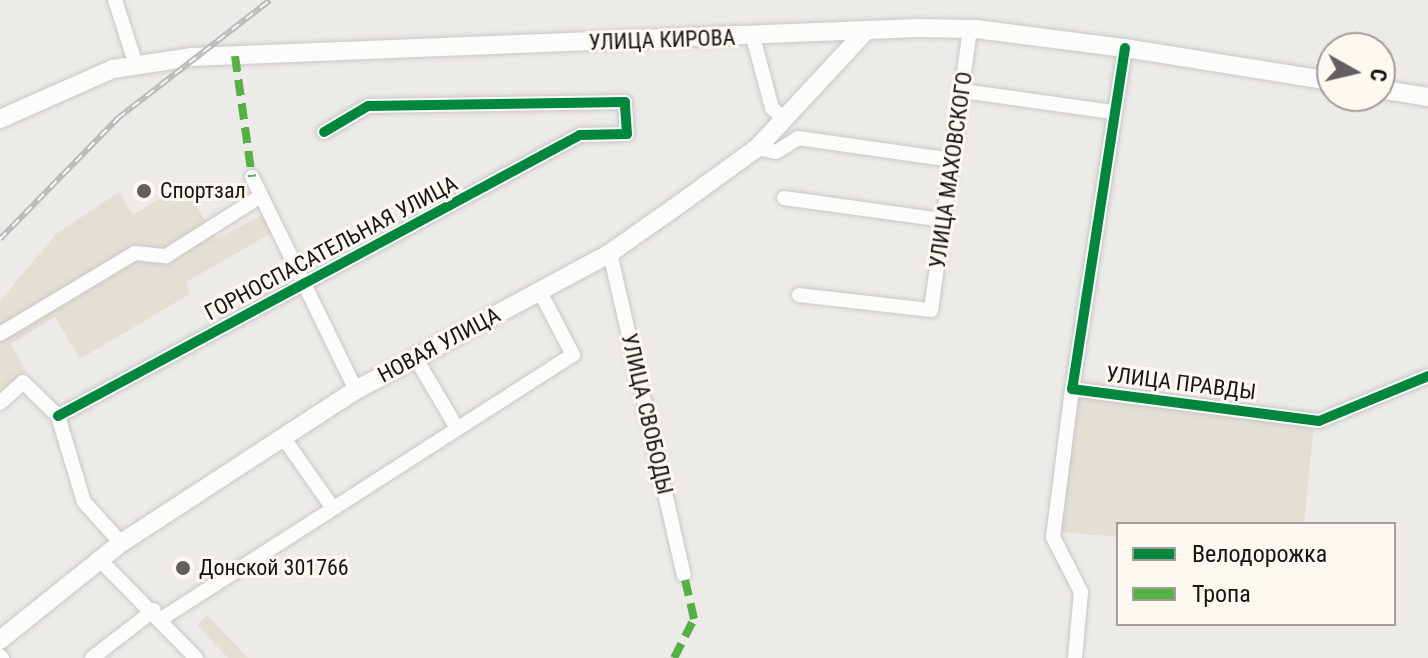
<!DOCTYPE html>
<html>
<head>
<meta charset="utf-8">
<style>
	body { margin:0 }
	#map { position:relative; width:1428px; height:658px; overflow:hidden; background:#edebe8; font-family:"Roboto Condensed",sans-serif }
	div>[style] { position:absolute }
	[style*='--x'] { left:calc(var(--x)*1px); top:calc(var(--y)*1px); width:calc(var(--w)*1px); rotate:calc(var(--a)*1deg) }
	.built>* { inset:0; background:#e2dfd5 }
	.roads { filter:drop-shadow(0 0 2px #c9c7c4) drop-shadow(0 0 2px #c9c7c4) }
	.minor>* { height:14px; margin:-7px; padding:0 7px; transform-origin:7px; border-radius:7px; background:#fcfcfc }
	.major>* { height:18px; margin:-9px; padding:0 9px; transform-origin:9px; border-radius:9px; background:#fcfcfc }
	.rail>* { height:6px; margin-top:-3px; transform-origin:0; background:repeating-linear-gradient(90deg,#fdf9f2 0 9px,#bcbbbb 0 18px); box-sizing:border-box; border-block:2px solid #bcbbbb }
	.quiet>* { height:8px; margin-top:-4px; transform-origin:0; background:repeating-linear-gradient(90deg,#55b144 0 16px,transparent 0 24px) }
	.cycleway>* { height:10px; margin:-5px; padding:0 5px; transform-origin:5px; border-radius:5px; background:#00873e }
	.dots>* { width:22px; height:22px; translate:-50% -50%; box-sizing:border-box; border:4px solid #fdf9f2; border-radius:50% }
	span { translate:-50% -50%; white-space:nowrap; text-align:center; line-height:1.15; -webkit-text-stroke:6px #fdf9f2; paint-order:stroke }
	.street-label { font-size:22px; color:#161513 }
	.poi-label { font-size:22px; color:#161513 }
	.left { translate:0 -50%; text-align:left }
	.legend { position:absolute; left:1116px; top:522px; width:280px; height:104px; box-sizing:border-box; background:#fdf9f2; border:2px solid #a19e99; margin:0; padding:10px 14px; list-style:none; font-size:24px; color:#161513 }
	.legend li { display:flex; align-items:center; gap:16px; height:40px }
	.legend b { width:40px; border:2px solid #a19e99 }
	.north { position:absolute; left:1316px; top:32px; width:80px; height:80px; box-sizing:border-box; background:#fdf9f2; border:2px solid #a19e99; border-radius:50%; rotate:98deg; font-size:22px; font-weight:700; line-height:32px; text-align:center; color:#161513 }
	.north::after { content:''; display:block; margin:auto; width:28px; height:36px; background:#61605e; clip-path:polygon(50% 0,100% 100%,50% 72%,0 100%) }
</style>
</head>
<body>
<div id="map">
	<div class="built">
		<div style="clip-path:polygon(184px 183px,215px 239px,272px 210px,282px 227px,186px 282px,190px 294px,80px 359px,55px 317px,11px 344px,26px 372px,0 391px,0 301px,56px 234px,119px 192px,133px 215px)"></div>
		<div style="clip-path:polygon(1077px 397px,1314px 424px,1304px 524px,1118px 524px,1118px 537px,1060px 532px)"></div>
		<div style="clip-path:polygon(207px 615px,248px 658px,228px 658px,197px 625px)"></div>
	</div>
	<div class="roads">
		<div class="minor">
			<div style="--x:115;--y:0;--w:68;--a:72.1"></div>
			<div style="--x:753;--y:37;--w:73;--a:75"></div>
			<div style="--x:772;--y:108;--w:16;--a:43"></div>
			<div style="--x:1125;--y:48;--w:345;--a:98.8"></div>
			<div style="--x:1072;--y:389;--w:249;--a:7.4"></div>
			<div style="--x:1319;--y:421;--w:118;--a:-22.4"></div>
			<div style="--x:963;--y:91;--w:151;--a:8"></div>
			<div style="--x:757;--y:148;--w:19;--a:12"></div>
			<div style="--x:776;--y:152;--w:26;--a:-32"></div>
			<div style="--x:798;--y:138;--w:156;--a:8.1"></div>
			<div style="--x:252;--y:177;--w:237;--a:64"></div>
			<div style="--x:784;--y:198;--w:161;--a:7.9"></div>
			<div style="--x:610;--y:253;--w:330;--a:77.1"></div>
			<div style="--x:799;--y:295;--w:133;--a:6.5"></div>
			<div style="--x:931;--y:310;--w:284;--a:-82.1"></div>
			<div style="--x:0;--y:334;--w:157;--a:-31"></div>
			<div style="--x:135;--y:253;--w:31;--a:6"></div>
			<div style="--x:166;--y:256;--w:112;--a:-32.3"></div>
			<div style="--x:415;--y:357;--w:82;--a:59.4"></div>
			<div style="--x:1072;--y:389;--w:149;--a:97.3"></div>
			<div style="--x:1053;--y:537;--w:62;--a:63"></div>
			<div style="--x:1081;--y:592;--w:66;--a:95.2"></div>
			<div style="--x:0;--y:403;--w:31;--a:-42"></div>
			<div style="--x:23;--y:382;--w:49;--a:44.2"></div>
			<div style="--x:58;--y:416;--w:90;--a:73.2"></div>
			<div style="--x:84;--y:502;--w:55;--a:47.9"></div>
			<div style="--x:58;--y:416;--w:593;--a:-28.29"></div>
			<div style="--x:580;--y:135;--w:47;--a:-1.2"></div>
			<div style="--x:627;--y:134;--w:32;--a:-94"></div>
			<div style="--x:625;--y:102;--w:257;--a:179.1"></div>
			<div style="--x:368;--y:106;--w:51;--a:149.4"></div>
			<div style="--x:283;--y:437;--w:85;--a:55"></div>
			<div style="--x:100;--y:560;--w:137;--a:45.6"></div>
			<div style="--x:161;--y:619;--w:489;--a:-32.7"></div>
			<div style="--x:573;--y:355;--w:73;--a:-117.6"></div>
			<div style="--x:0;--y:656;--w:3;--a:45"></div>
			<div style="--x:92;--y:658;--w:78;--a:-37.7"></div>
		</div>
		<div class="major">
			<div style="--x:1380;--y:89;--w:49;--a:9.5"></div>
			<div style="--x:0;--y:119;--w:124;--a:-23.9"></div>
			<div style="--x:113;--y:69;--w:79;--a:-8.7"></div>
			<div style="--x:191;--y:57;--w:727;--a:-2.29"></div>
			<div style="--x:917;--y:28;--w:59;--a:1"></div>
			<div style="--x:976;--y:29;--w:150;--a:7.3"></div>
			<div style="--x:1125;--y:48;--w:210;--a:9.1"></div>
			<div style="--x:0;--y:640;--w:155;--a:-38.7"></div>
			<div style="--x:121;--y:543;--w:280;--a:-33.1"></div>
			<div style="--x:356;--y:390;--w:289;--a:-28.3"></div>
			<div style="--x:610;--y:253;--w:78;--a:-35.1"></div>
			<div style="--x:674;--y:208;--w:102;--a:-35.9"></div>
			<div style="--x:757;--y:148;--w:156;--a:-47.1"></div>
		</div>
	</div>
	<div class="rail">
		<div style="--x:0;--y:239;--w:169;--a:-45.7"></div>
		<div style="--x:118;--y:118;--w:192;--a:-37.8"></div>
	</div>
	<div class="quiet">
		<div style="--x:235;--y:56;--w:122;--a:82"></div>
		<div style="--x:674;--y:658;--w:44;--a:-62.9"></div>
		<div style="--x:694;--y:619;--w:45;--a:-102.8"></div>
	</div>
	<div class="cycleway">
		<div style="--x:1125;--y:48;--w:345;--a:98.8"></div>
		<div style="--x:1072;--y:389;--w:249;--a:7.4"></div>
		<div style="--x:1319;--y:421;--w:118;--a:-22.4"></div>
		<div style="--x:58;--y:416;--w:593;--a:-28.29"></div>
		<div style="--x:580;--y:135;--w:47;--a:-1.2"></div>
		<div style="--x:627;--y:134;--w:32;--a:-94"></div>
		<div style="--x:625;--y:102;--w:257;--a:179.1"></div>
		<div style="--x:368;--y:106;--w:51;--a:149.4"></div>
	</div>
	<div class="dots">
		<div style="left:144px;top:191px;background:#61605e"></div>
		<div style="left:183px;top:568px;background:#61605e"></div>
	</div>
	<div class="street-label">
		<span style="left:662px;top:40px;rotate:-2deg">УЛИЦА КИРОВА</span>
		<span style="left:951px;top:170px;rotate:-82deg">УЛИЦА МАХОВСКОГО</span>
		<span style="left:331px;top:248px;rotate:-28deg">ГОРНОСПАСАТЕЛЬНАЯ УЛИЦА</span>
		<span style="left:439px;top:345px;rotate:-28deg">НОВАЯ УЛИЦА</span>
		<span style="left:1181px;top:383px;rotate:7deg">УЛИЦА ПРАВДЫ</span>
		<span style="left:647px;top:414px;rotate:77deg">УЛИЦА СВОБОДЫ</span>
	</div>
	<div class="poi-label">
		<span class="left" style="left:160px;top:191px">Спортзал</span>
		<span class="left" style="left:199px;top:568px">Донской 301766</span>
	</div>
	<ul class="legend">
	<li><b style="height:10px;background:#00873e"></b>Велодорожка</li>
	<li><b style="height:10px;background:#55b144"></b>Тропа</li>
	</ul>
	<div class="north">С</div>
</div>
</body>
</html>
